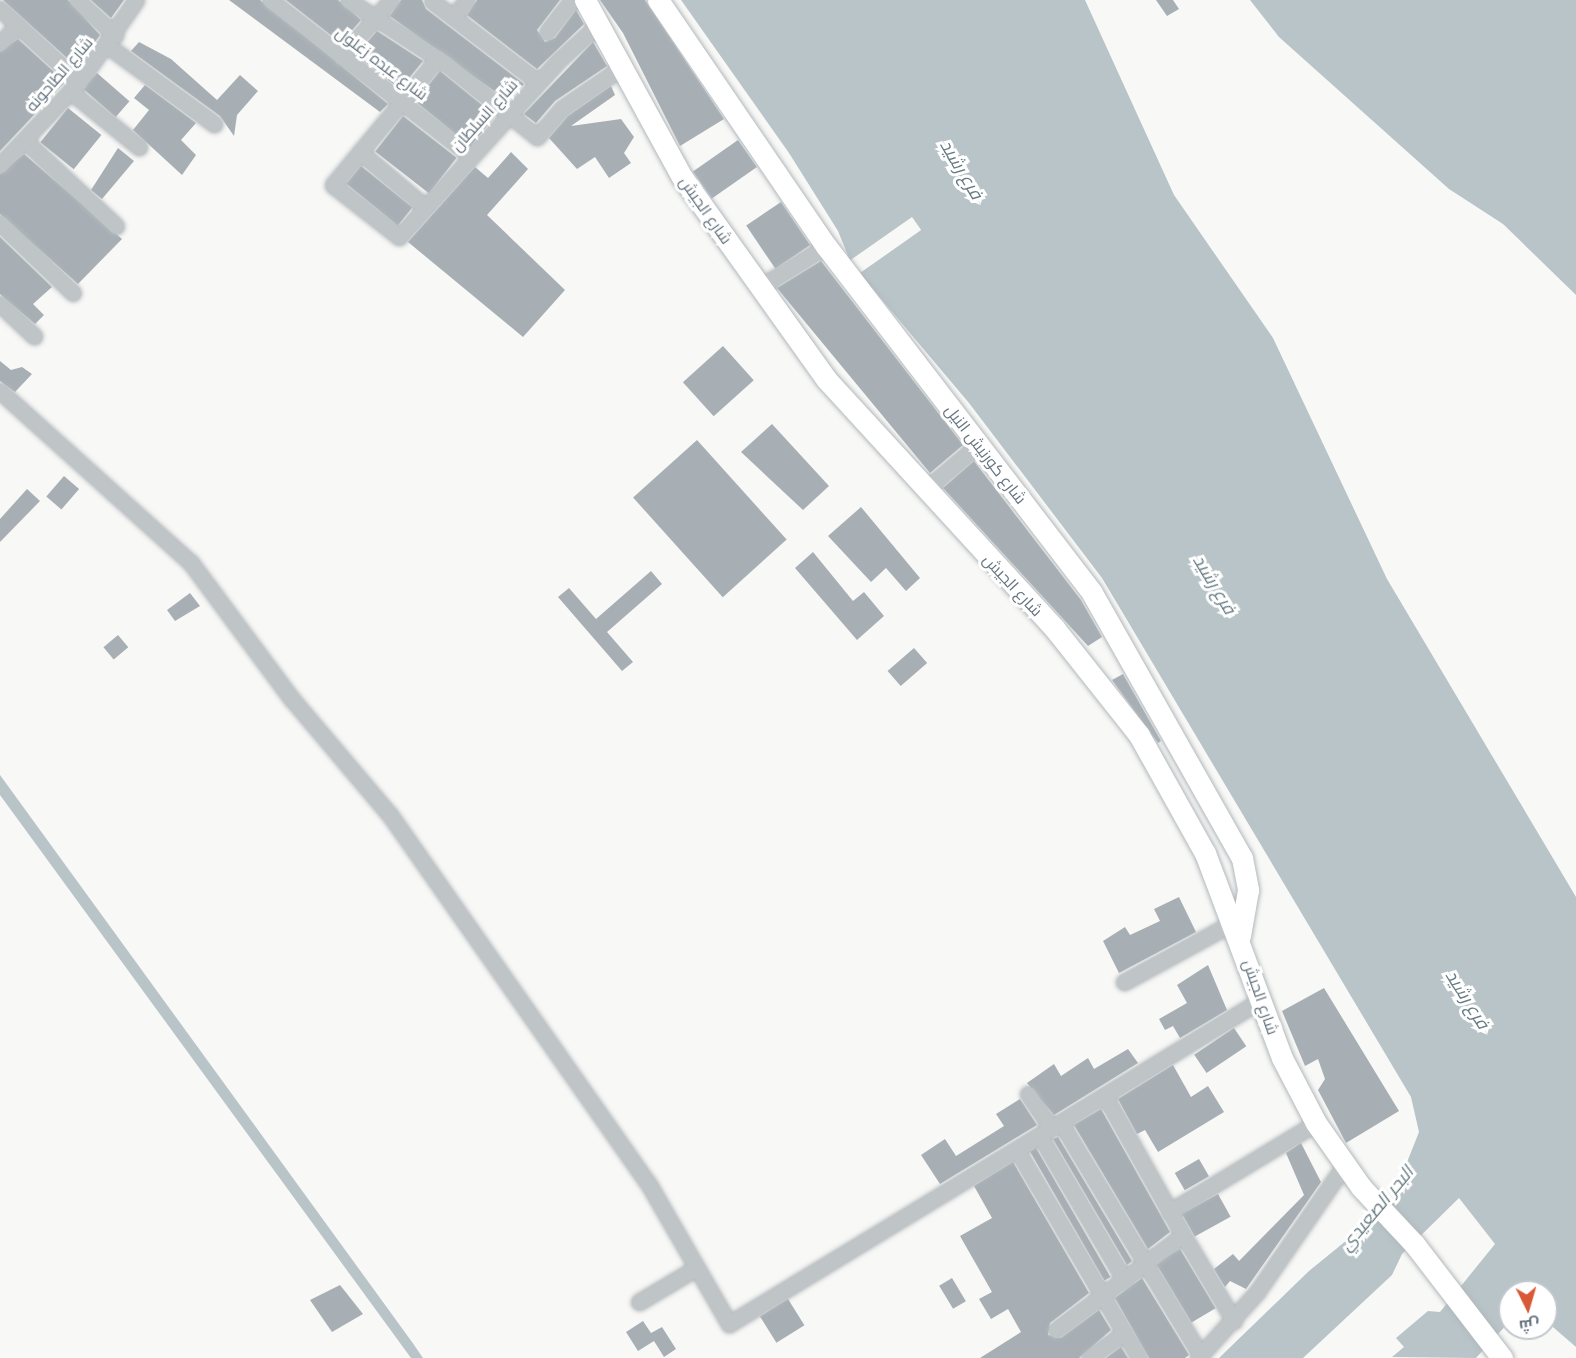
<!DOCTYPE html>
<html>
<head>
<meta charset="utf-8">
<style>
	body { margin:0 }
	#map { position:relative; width:1576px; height:1358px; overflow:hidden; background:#f8f8f6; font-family:"Noto Sans",Cairo,sans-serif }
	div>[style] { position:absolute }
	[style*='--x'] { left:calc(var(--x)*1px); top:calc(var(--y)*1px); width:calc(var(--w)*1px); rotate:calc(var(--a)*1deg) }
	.water>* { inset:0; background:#b8c4c8 }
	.pier>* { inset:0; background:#f8f8f6; transform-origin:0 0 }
	.building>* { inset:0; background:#a7afb5; transform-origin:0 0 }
	.roads { filter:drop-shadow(0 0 2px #b2b8bc) drop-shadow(0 0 2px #b2b8bc) }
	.minor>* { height:15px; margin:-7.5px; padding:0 7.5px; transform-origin:7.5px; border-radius:7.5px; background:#bfc4c7 }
	.secondary>* { height:21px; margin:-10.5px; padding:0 10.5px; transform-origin:10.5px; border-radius:10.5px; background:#fff }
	span { translate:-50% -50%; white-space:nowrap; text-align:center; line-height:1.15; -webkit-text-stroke:6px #fff; paint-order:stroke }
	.street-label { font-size:16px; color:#65747f }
	.water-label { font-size:18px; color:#657a80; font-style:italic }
	.north { position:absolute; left:1498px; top:1280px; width:60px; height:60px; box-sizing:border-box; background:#fff; border:2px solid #c1c7cc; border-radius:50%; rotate:175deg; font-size:16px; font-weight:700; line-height:24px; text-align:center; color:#65747f }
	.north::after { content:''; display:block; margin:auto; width:21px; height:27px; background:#d95835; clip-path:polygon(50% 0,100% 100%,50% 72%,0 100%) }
</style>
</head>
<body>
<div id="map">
	<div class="water">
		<div style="clip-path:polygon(681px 0,1085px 0,1174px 195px,1273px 338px,1387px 579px,1576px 897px,1576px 1347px,1546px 1321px,1546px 1292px,1510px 1292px,1510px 1321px,1476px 1358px,1392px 1357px,1404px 1347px,1396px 1338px,1428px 1311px,1440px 1312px,1495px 1244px,1459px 1198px,1402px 1254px,1392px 1275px,1303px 1358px,1219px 1358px,1309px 1271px,1390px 1205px,1419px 1132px,1411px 1097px,1102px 578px,969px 403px,851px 263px,838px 231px,789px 153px)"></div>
		<div style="clip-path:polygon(1250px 0,1576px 0,1576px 295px,1503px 224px,1449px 189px,1279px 37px)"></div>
		<div style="clip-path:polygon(0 775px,412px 1342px,423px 1358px,411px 1358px,0 795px)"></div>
	</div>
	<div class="pier">
		<div style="left:912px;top:217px;width:16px;height:76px;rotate:55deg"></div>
	</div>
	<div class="building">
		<div style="clip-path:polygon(3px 0,68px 0,100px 35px,77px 67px)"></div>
		<div style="clip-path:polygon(91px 0,124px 0,111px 18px)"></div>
		<div style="clip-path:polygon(229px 0,260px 0,388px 104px,380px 112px)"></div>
		<div style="clip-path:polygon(286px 0,338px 0,361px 20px,341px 43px)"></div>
		<div style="clip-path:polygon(401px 0,422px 0,426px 9px,524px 84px,508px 101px,390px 16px)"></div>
		<div style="clip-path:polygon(477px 0,560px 0,537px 30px,545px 42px,555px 38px,576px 10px,584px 24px,537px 69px,467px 15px)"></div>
		<div style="clip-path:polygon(600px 0,645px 0,724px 119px,680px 146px,623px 33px)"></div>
		<div style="clip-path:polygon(1156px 0,1173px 0,1179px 9px,1167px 16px)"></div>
		<div style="clip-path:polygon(377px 31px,423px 61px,400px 89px,356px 55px)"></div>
		<div style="clip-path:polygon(18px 39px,65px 82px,0 151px,0 52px)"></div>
		<div style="clip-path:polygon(139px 42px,171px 59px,217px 100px,240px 75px,258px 91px,237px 115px,234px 136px,220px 116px,131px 51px)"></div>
		<div style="clip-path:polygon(593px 42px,607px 66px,555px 101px,536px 123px,524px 114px)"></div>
		<div style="left:440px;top:71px;width:71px;height:39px;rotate:39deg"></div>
		<div style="left:97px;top:73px;width:43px;height:21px;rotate:41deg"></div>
		<div style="clip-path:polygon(145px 85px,196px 123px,181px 140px,196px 155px,182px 175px,133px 130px,149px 110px,134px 98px)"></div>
		<div style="clip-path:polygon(611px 86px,615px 95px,571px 126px,621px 119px,634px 137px,624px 153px,631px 163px,609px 178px,595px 157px,577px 169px,549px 138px,568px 116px)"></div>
		<div style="left:68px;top:108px;width:43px;height:44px;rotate:39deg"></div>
		<div style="left:403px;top:116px;width:68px;height:45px;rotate:38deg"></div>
		<div style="left:738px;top:140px;width:33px;height:55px;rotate:55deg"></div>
		<div style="clip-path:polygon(118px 148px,134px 161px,102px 199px,91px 190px)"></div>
		<div style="clip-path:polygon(511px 152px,528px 169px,487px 215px,565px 290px,523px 337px,408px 242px,475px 167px,488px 178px)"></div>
		<div style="clip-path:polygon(24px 154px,122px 239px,78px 284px,0 214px,0 174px)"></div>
		<div style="left:361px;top:166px;width:66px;height:23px;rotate:39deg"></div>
		<div style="left:781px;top:202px;width:52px;height:42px;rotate:56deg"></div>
		<div style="clip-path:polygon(0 237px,52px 287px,33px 304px,44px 315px,35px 324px,0 294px)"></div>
		<div style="clip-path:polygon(821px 261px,963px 445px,930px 473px,777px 288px)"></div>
		<div style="left:723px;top:346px;width:46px;height:54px;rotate:48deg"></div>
		<div style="clip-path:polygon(0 361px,11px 370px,22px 367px,32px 374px,15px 392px,0 381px)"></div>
		<div style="clip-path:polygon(772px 424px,829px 486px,803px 510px,741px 452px)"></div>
		<div style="left:697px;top:440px;width:134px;height:86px;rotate:48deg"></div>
		<div style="clip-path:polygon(974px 461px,1081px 600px,1102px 637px,1088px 646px,943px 488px)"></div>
		<div style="left:64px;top:476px;width:20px;height:27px;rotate:41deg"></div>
		<div style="clip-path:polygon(27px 489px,40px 501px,0 542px,0 519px)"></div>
		<div style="clip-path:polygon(861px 507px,920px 578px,906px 591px,886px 568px,871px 582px,828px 536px)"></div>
		<div style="clip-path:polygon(813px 552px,853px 601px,864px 592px,884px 616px,857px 640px,795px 568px)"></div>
		<div style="clip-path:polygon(651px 571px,662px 584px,607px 632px,633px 662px,622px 671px,558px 597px,569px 588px,596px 619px)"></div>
		<div style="clip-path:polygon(190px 593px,200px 606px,175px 621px,167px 610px)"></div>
		<div style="left:118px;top:635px;width:16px;height:19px;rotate:50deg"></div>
		<div style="left:914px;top:648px;width:20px;height:35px;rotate:49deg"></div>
		<div style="clip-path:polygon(1123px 674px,1161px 741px,1158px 743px,1112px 680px)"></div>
		<div style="clip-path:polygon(1179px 897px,1196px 932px,1119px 973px,1103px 941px,1125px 927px,1130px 935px,1160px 921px,1154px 909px)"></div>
		<div style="clip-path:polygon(1208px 965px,1227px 1010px,1180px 1038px,1173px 1026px,1165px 1030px,1159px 1019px,1187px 1003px,1177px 985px)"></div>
		<div style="clip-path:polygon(1324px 988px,1399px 1111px,1346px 1143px,1318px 1090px,1325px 1079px,1318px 1059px,1305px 1066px,1282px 1011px)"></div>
		<div style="left:1234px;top:1028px;width:22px;height:48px;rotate:56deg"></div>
		<div style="clip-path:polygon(1128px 1049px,1138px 1063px,1054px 1115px,1027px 1083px,1054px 1064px,1061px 1076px,1088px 1058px,1094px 1069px)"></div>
		<div style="clip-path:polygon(1173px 1065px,1191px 1097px,1208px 1086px,1224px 1112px,1158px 1152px,1145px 1130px,1137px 1134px,1118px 1099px)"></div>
		<div style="clip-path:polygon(1020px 1099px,1037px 1125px,940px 1184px,921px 1155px,945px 1139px,956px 1156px,1004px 1126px,996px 1114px)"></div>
		<div style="clip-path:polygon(1101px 1109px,1170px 1232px,1148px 1249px,1074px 1125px)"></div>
		<div style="clip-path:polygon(1058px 1137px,1132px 1261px,1127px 1265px,1053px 1139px)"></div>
		<div style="clip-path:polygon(1301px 1143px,1321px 1182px,1246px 1289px,1230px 1281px,1225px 1287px,1214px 1269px,1233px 1254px,1239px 1261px,1304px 1195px,1286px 1153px)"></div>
		<div style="left:1036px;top:1148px;width:149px;height:7px;rotate:60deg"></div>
		<div style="left:1199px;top:1159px;width:20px;height:28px;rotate:60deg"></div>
		<div style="clip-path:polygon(1013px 1162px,1089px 1293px,1050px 1323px,1048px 1335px,1061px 1338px,1099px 1310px,1111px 1330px,1079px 1358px,980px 1358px,1021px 1332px,1008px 1309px,991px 1319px,979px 1299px,992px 1292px,960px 1236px,992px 1218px,974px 1186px)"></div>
		<div style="left:1218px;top:1194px;width:26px;height:41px;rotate:61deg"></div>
		<div style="left:1180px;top:1249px;width:69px;height:28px;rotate:59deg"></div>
		<div style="left:952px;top:1278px;width:27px;height:15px;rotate:59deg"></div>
		<div style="clip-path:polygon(1142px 1278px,1189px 1355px,1185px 1358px,1149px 1358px,1115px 1298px)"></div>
		<div style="clip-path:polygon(340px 1285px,363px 1314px,332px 1332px,310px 1300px)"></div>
		<div style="left:788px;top:1299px;width:31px;height:33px;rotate:58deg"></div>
		<div style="clip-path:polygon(643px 1321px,651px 1333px,662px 1327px,676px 1349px,664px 1357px,654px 1341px,638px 1351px,626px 1332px)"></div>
		<div style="clip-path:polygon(1121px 1347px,1128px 1358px,1106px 1358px)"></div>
	</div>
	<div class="roads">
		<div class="minor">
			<div style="--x:77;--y:0;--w:52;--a:42.6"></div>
			<div style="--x:270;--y:0;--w:254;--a:37.8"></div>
			<div style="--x:348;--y:0;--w:116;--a:33"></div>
			<div style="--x:445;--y:63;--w:118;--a:38.8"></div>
			<div style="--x:537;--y:137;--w:37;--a:-49"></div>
			<div style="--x:561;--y:109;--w:74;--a:-34.5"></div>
			<div style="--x:432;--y:1;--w:133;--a:37.4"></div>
			<div style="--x:0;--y:9;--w:108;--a:42.7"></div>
			<div style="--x:453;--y:17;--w:22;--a:-51"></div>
			<div style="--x:547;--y:32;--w:41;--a:-52"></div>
			<div style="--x:0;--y:43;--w:25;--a:-45"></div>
			<div style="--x:108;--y:46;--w:132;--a:36.3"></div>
			<div style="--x:341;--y:57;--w:76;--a:-48.7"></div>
			<div style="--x:438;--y:58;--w:165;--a:129.6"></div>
			<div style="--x:333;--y:185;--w:84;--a:38.2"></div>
			<div style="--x:399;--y:237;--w:237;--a:-47.9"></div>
			<div style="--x:558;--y:61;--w:58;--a:-42.2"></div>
			<div style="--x:70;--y:91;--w:89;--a:39.1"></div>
			<div style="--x:24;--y:140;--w:126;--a:43.1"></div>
			<div style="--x:360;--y:152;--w:85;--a:40.2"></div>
			<div style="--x:0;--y:165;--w:115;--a:-46.4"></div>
			<div style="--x:79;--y:82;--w:100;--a:-55.2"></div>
			<div style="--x:0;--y:223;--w:101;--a:43.8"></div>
			<div style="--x:760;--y:287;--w:78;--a:-31.8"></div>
			<div style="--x:0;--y:304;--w:47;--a:43.3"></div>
			<div style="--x:0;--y:391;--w:257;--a:42"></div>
			<div style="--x:191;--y:563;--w:168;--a:53.5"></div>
			<div style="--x:291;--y:698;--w:153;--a:49.8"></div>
			<div style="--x:390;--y:815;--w:449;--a:55"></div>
			<div style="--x:648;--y:1183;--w:163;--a:60.1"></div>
			<div style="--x:729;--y:1324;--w:623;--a:-31.34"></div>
			<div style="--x:925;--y:490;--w:71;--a:-40.4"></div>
			<div style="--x:1124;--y:982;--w:125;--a:-28.6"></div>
			<div style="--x:1028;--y:1094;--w:42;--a:55.6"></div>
			<div style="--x:1061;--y:1123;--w:272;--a:59"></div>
			<div style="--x:1040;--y:1136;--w:168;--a:59.6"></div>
			<div style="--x:1017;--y:1150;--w:241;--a:59.6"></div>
			<div style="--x:1169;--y:1212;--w:172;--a:-31.2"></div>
			<div style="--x:1183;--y:1235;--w:100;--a:59.3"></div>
			<div style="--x:639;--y:1302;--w:66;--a:-30.8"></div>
			<div style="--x:1056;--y:1330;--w:159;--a:-36.8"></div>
			<div style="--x:1183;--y:1235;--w:159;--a:-119.3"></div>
			<div style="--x:1089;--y:1358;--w:43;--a:-35.5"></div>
			<div style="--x:1198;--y:1358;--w:89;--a:-48.2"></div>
			<div style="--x:1257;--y:1292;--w:153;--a:-55.4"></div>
		</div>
		<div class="secondary">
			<div style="--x:585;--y:0;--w:202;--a:61.3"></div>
			<div style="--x:682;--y:177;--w:248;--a:54.5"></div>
			<div style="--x:826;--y:379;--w:339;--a:47.5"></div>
			<div style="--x:1055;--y:629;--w:135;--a:51.6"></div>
			<div style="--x:1139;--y:735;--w:135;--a:60.8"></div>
			<div style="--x:1205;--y:853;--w:219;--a:69.4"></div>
			<div style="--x:1282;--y:1058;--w:73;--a:62.4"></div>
			<div style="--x:1316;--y:1123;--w:78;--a:54.9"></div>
			<div style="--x:1361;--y:1187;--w:79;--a:47"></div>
			<div style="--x:1415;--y:1245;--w:143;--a:52.4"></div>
			<div style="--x:658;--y:0;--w:298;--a:55.7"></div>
			<div style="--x:826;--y:246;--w:437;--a:52.5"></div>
			<div style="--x:1092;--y:593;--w:305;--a:60.5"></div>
			<div style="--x:1242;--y:858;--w:33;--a:79"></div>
			<div style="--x:1248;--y:890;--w:47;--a:99.9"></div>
		</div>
	</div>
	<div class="street-label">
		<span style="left:382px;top:63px;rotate:37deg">شارع عبده زغلول</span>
		<span style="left:59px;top:74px;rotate:-49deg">شارع الطاحونه</span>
		<span style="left:484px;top:115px;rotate:-48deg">شارع السلطان</span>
		<span style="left:706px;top:210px;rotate:55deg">شارع الجيش</span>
		<span style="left:986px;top:454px;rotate:52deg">شارع كورنيش النيل</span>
		<span style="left:1013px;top:585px;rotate:47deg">شارع الجيش</span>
		<span style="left:1261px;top:997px;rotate:71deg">شارع الجيش</span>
	</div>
	<div class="water-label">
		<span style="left:962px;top:169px;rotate:59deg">فرع رشيد</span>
		<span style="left:1215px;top:584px;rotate:59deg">فرع رشيد</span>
		<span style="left:1468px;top:999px;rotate:58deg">فرع رشيد</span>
		<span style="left:1376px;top:1208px;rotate:-50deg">البحر الصعيدي</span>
	</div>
	<div class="north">ش</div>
</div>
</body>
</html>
